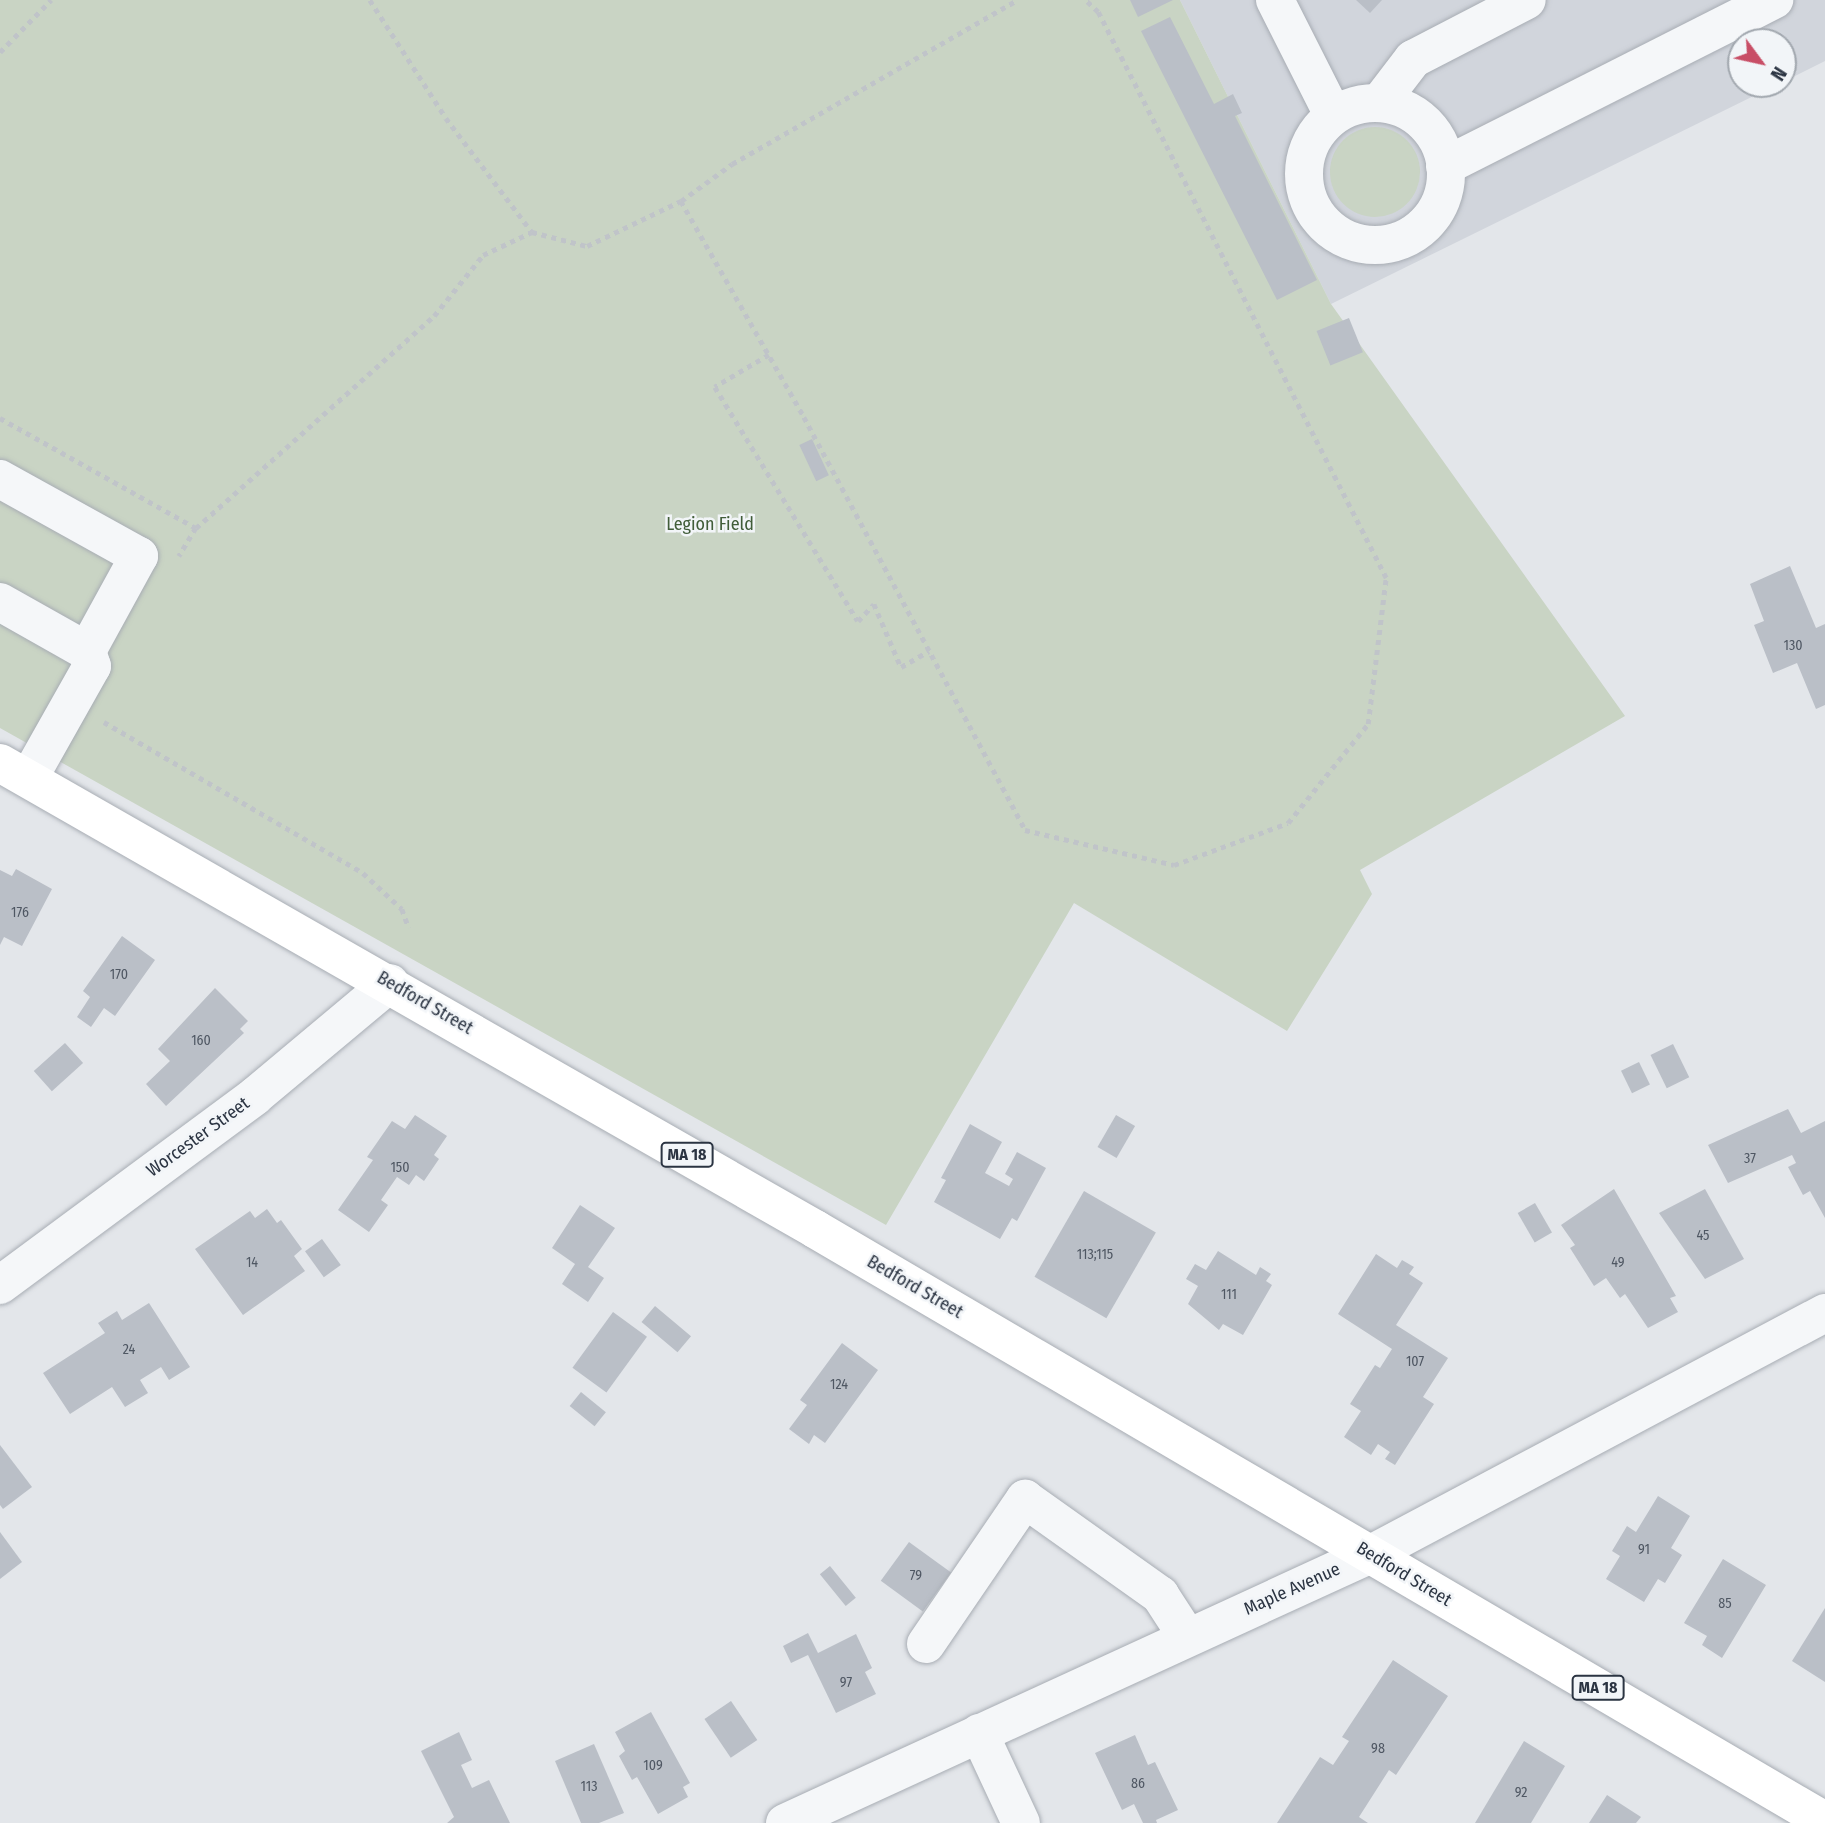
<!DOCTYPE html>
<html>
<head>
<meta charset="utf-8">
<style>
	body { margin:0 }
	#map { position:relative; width:1825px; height:1823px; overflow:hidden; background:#e3e6ea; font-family:"Fira Sans Condensed",sans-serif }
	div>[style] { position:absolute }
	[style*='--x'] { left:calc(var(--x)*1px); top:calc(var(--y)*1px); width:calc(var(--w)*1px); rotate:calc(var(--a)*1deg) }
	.built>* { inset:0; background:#d1d5dc }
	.green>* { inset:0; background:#c9d4c4 }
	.round { border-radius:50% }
	.building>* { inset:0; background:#babfc7; transform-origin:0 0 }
	.path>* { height:4.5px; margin-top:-2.25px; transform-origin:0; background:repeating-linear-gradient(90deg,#c0c4c9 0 5px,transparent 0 10px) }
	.roads { filter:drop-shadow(0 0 2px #a8adb4) drop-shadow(0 0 2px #a8adb4) }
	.minor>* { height:38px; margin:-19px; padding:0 19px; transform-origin:19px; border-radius:19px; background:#f5f7f9 }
	.minor>.ring { margin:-19px; padding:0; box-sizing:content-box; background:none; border:38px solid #f5f7f9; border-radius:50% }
	.major>* { height:38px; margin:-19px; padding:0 19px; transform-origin:19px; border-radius:19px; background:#fff }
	span { translate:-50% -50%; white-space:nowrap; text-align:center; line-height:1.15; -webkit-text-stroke:5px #f2f5f8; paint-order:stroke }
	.number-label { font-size:14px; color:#4f5763 }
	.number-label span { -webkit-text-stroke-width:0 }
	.shield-label span { padding:2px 5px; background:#f2f5f8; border:2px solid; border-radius:5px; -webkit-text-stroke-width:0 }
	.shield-label { font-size:16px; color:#2b3442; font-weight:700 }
	.park-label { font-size:18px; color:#415d39 }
	.street-label { font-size:18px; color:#2b3442 }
	.north { position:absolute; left:1727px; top:28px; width:70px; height:70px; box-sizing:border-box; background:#f2f5f8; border:2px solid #a2a8af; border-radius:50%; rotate:123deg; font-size:19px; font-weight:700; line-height:28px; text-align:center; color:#2b3442 }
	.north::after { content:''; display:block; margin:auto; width:24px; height:32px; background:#c84e66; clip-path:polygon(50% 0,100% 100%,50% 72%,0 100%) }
</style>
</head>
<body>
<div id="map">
	<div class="built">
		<div style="clip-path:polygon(1180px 0,1825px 0,1825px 61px,1783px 82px,1783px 42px,1741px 42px,1741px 84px,1778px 84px,1331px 304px)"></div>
	</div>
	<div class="green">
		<div style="clip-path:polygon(0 0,1180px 0,1331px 304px,1625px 716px,1360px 870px,1372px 894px,1287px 1031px,1074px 903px,886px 1225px,0 728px)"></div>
		<div class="round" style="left:1330px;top:127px;width:90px;height:90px"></div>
	</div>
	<div class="building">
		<div style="clip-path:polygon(1130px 0,1173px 0,1138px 17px)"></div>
		<div style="clip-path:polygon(1356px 0,1382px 0,1370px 13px)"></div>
		<div style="clip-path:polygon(1170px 17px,1214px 104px,1233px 94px,1242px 113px,1235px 116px,1317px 280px,1277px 300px,1141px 31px)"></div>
		<div style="left:1349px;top:318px;width:37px;height:35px;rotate:68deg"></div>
		<div style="left:812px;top:439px;width:40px;height:14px;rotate:65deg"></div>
		<div style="clip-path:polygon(1790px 566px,1816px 628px,1825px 624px,1825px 705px,1816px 709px,1797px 663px,1773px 673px,1754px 625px,1764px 621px,1750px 584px)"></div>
		<div style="clip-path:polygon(16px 869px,52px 889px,22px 946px,4px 937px,0 945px,0 870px,12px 876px)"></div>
		<div style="clip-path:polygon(122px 936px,155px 960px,115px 1016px,104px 1008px,91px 1027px,77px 1017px,90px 997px,83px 991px)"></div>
		<div style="clip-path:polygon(215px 988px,248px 1021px,240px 1029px,244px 1033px,166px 1106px,146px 1084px,170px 1061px,158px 1049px)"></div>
		<div style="left:65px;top:1043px;width:27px;height:42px;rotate:48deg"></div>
		<div style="left:1673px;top:1044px;width:37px;height:25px;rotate:64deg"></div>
		<div style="left:1639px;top:1062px;width:25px;height:20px;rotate:64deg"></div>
		<div style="clip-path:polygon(1788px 1109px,1801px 1133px,1825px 1121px,1825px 1218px,1810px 1191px,1803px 1195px,1788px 1167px,1796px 1163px,1792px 1155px,1728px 1183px,1708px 1145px)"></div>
		<div style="clip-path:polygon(415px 1115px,447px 1136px,434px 1155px,439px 1159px,424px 1181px,416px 1175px,409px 1185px,397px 1177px,381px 1200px,388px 1205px,369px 1232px,338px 1210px,373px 1160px,367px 1157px,392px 1121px,405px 1129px)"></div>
		<div style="left:1116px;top:1115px;width:22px;height:37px;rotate:30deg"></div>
		<div style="clip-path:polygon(970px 1124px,1002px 1142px,985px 1173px,1009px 1186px,1013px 1179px,1005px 1174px,1017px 1152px,1046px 1168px,1017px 1221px,1012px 1218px,1000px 1239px,934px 1202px,946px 1180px,941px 1178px)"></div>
		<div style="clip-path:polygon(1614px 1189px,1676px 1296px,1670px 1298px,1678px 1312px,1648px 1328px,1625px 1294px,1620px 1298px,1606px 1278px,1594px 1286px,1570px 1248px,1575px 1245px,1561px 1225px)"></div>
		<div style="clip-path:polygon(1705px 1189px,1744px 1259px,1705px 1279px,1659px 1213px)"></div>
		<div style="left:1084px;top:1191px;width:83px;height:99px;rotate:30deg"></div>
		<div style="left:1535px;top:1203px;width:34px;height:20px;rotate:60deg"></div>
		<div style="clip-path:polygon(580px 1205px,615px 1228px,588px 1267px,604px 1278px,588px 1302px,562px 1284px,575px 1264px,552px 1248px)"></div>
		<div style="clip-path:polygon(267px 1209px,277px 1223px,281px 1220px,302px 1249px,294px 1256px,305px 1271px,243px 1315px,195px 1249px,250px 1211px,255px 1218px)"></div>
		<div style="left:322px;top:1239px;width:32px;height:21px;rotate:54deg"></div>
		<div style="clip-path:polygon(1218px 1251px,1256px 1275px,1260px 1267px,1271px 1274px,1266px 1281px,1272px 1285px,1243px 1335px,1223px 1324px,1219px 1330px,1188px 1304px,1198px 1286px,1186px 1279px,1195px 1264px,1206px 1270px)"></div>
		<div style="clip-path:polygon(1376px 1254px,1397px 1268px,1402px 1260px,1414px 1267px,1409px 1274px,1423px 1283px,1396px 1325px,1448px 1358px,1423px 1397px,1434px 1404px,1395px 1465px,1385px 1459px,1390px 1452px,1378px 1444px,1371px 1455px,1344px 1437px,1361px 1411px,1350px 1404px,1375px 1365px,1380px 1368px,1392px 1349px,1338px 1314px)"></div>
		<div style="clip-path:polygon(149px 1303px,190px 1367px,169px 1380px,161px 1367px,140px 1380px,148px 1393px,125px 1407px,112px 1387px,70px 1414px,43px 1373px,105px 1333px,98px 1323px,117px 1311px,122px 1320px)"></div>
		<div style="left:655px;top:1306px;width:47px;height:21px;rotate:40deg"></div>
		<div style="left:613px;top:1312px;width:42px;height:69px;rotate:36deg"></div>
		<div style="clip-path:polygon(842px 1343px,878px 1370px,825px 1443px,814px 1435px,809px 1444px,789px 1429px,807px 1405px,800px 1400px)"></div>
		<div style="left:581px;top:1392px;width:32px;height:18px;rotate:39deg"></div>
		<div style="clip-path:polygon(0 1445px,32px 1487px,3px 1509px,0 1505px)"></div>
		<div style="clip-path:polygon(1658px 1496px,1690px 1516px,1671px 1548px,1682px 1555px,1665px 1583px,1658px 1579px,1644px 1602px,1606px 1579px,1620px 1556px,1612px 1551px,1627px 1526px,1636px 1532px)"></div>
		<div style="clip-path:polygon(0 1532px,22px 1562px,0 1579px)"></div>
		<div style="left:909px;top:1542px;width:52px;height:48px;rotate:36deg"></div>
		<div style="clip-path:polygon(1723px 1559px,1766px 1585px,1722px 1658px,1702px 1645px,1707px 1636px,1684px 1623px)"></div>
		<div style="left:830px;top:1566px;width:41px;height:13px;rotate:51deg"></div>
		<div style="clip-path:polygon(1825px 1608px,1825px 1682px,1792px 1661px)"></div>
		<div style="clip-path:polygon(808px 1633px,818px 1653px,856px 1634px,872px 1668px,865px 1672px,876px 1694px,836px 1713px,808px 1655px,791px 1663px,783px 1646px)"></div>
		<div style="clip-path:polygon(1393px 1660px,1448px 1696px,1396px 1775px,1389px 1770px,1359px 1817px,1368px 1823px,1277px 1823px,1320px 1757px,1333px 1765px,1349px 1741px,1342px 1737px)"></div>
		<div style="left:731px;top:1701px;width:47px;height:32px;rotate:56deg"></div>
		<div style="clip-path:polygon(651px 1712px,690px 1783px,683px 1787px,688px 1797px,658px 1814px,637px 1777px,632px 1780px,619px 1756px,625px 1751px,615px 1732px)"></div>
		<div style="clip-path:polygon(459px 1732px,472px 1760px,461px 1765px,472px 1788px,489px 1780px,510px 1823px,447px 1823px,454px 1817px,421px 1751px)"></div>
		<div style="clip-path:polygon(1135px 1735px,1148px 1765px,1155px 1762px,1178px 1810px,1156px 1820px,1157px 1823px,1143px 1823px,1134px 1804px,1122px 1810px,1095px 1753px)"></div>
		<div style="clip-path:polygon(1524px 1741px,1565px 1766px,1531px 1823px,1475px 1823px)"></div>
		<div style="clip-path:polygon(594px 1744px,624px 1813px,599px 1823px,581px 1823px,555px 1761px)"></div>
		<div style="clip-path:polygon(1607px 1795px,1641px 1817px,1636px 1823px,1589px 1823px)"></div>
	</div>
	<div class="path">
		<div style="--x:370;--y:0;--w:140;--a:57.2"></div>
		<div style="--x:446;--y:118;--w:143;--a:53"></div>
		<div style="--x:532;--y:232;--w:57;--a:14.3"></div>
		<div style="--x:587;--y:246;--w:104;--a:-25.6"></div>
		<div style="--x:681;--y:201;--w:63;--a:-36"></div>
		<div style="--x:732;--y:164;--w:329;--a:-29.9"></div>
		<div style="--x:0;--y:52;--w:73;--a:-45.6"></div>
		<div style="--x:681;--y:201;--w:249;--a:60.3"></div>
		<div style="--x:804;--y:417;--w:468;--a:61.8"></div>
		<div style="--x:1025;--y:830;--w:153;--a:13.2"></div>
		<div style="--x:1174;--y:865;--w:121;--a:-20.2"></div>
		<div style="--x:1288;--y:823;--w:127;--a:-51.1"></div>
		<div style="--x:1368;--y:724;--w:147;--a:-83"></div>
		<div style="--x:1386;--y:578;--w:635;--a:-116.97"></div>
		<div style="--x:1098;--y:12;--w:18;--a:-137"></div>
		<div style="--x:769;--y:355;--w:63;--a:149.3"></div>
		<div style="--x:715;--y:387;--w:274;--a:58.6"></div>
		<div style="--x:858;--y:621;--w:23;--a:-47"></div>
		<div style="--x:874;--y:604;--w:69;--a:66.8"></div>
		<div style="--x:901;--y:667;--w:32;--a:-30"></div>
		<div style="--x:0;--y:418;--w:225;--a:29.3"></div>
		<div style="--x:196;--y:528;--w:33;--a:121"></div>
		<div style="--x:196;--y:528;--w:319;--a:-41.7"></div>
		<div style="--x:434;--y:316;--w:78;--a:-51.2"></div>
		<div style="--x:483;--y:255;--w:54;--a:-25.1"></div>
		<div style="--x:104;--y:722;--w:300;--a:30.2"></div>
		<div style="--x:363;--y:873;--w:53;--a:42.7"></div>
		<div style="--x:402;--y:909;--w:20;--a:70"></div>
	</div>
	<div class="roads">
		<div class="minor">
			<div style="--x:1275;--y:0;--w:129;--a:63.2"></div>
			<div style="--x:1380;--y:102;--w:54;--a:-52.5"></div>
			<div style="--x:1413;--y:59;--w:128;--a:-27.4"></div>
			<div class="ring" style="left:1304px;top:103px;width:104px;height:104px"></div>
			<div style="--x:1445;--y:166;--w:369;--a:-26.8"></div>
			<div style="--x:0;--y:479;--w:159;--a:29"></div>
			<div style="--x:139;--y:556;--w:108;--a:118.7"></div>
			<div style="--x:0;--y:602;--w:100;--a:29.4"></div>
			<div style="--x:87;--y:651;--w:16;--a:72"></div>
			<div style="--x:92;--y:666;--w:129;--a:119.4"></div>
			<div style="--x:0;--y:1285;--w:317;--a:-36.5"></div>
			<div style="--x:255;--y:1096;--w:176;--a:-39.9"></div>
			<div style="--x:926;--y:1644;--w:176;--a:-55.7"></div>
			<div style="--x:1025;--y:1499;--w:166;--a:35.4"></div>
			<div style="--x:1160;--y:1595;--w:48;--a:57"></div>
			<div style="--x:979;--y:1733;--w:99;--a:65"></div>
			<div style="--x:785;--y:1823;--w:645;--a:-24.66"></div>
			<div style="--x:1371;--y:1554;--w:514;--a:-27.96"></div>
		</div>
		<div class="major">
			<div style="--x:0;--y:763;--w:939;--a:29.76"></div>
			<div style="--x:815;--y:1229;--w:1171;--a:30.38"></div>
		</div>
	</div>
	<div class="number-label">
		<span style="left:1793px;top:646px">130</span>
		<span style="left:20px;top:913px">176</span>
		<span style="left:119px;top:975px">170</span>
		<span style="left:201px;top:1041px">160</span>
		<span style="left:1750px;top:1159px">37</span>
		<span style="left:400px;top:1168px">150</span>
		<span style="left:1703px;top:1236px">45</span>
		<span style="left:1095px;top:1255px">113;115</span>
		<span style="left:252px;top:1263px">14</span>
		<span style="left:1618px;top:1263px">49</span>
		<span style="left:1229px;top:1295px">111</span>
		<span style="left:129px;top:1350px">24</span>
		<span style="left:1415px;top:1362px">107</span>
		<span style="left:839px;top:1385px">124</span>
		<span style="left:1644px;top:1550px">91</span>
		<span style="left:916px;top:1576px">79</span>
		<span style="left:1725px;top:1604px">85</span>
		<span style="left:846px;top:1683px">97</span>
		<span style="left:1378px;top:1749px">98</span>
		<span style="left:653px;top:1766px">109</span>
		<span style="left:1138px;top:1784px">86</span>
		<span style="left:589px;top:1787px">113</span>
		<span style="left:1521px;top:1793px">92</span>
	</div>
	<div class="shield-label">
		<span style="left:687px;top:1155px">MA 18</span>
		<span style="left:1598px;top:1688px">MA 18</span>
	</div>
	<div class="park-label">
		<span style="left:710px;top:524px">Legion Field</span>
	</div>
	<div class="street-label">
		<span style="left:425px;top:1003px;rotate:30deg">Bedford Street</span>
		<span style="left:198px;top:1137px;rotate:-36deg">Worcester Street</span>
		<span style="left:915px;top:1287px;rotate:30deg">Bedford Street</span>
		<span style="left:1404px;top:1574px;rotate:31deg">Bedford Street</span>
		<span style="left:1292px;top:1589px;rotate:-24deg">Maple Avenue</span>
	</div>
	<div class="north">N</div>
</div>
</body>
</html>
